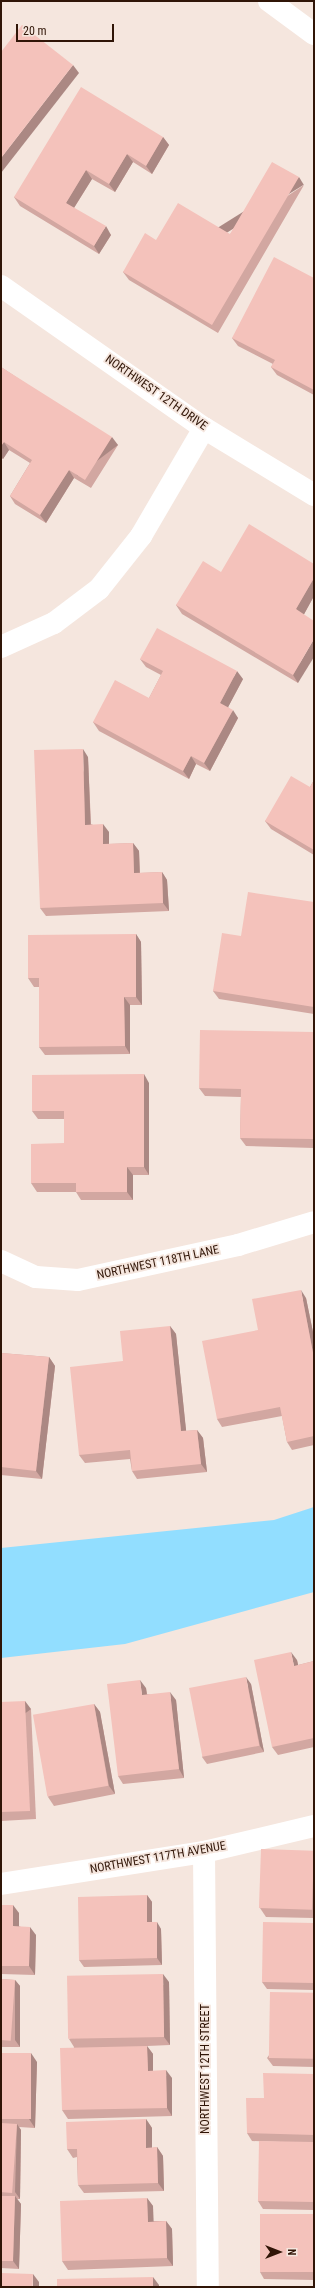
<!DOCTYPE html>
<html>
<head>
<meta charset="utf-8">
<style>
	body { margin:0 }
	#map { position:relative; width:315px; height:2288px; overflow:hidden; background:#f5e6de; font-family:"Roboto Condensed",sans-serif }
	div>[style] { position:absolute }
	[style*='--x'] { left:calc(var(--x)*1px); top:calc(var(--y)*1px); width:calc(var(--w)*1px); rotate:calc(var(--a)*1deg) }
	.water>* { inset:0; background:#92deff }
	.minor>* { height:22px; margin:-11px; padding:0 11px; transform-origin:11px; border-radius:11px; background:#fff }
	.wall>* { inset:0; background:#d2a7a1 }
	.shaded-wall>* { inset:0; background:#ab8883; transform-origin:0 0 }
	.building>* { inset:0; background:#f4c2bb; transform-origin:0 0 }
	span { translate:-50% -50%; white-space:nowrap; text-align:center; line-height:1.15; -webkit-text-stroke:3.5px #f5e6de; paint-order:stroke }
	.street-label { font-size:12px; color:#301507 }
	.frame { position:absolute; inset:0; border:2px solid #301507; pointer-events:none }
	.north { position:absolute; left:259px; top:2232px; width:40px; height:40px; -webkit-text-stroke:3px #f5e6de; paint-order:stroke; rotate:90deg; font-size:11px; font-weight:700; line-height:16px; text-align:center; color:#301507 }
	.north::after { content:''; display:block; margin:auto; width:14px; height:18px; background:#301507; clip-path:polygon(50% 0,100% 100%,50% 72%,0 100%) }
	.scale { position:absolute; left:16px; top:24px; width:98px; height:18px; box-sizing:border-box; border:2px solid #301507; border-top:0; padding-left:5px; font-size:12px; line-height:14px; white-space:nowrap; color:#301507; -webkit-text-stroke:3px #f5e6de; paint-order:stroke }
</style>
</head>
<body>
<div id="map">
	<div class="water">
		<div style="clip-path:polygon(314px 1507px,314px 1592px,125px 1644px,1px 1658px,1px 1548px,274px 1520px)"></div>
	</div>
	<div class="minor">
		<div style="--x:269;--y:1;--w:56;--a:36.3"></div>
		<div style="--x:1;--y:286;--w:248;--a:35"></div>
		<div style="--x:204;--y:428;--w:129;--a:31.3"></div>
		<div style="--x:1;--y:647;--w:58;--a:-24.4"></div>
		<div style="--x:54;--y:623;--w:56;--a:-37.1"></div>
		<div style="--x:99;--y:589;--w:68;--a:-51.6"></div>
		<div style="--x:141;--y:536;--w:125;--a:-59.7"></div>
		<div style="--x:1;--y:1261;--w:38;--a:25"></div>
		<div style="--x:36;--y:1277;--w:42;--a:4.1"></div>
		<div style="--x:78;--y:1280;--w:164;--a:-12.3"></div>
		<div style="--x:238;--y:1245;--w:79;--a:-16.8"></div>
		<div style="--x:204;--y:1852;--w:435;--a:89.5"></div>
		<div style="--x:1;--y:1884;--w:206;--a:-9"></div>
		<div style="--x:204;--y:1852;--w:113;--a:-13.3"></div>
	</div>
	<div class="wall">
		<div style="clip-path:polygon(163px 137px,169px 145px,152px 174px,133px 162px,115px 192px,92px 179px,74px 208px,111px 235px,99px 254px,20px 206px,14px 197px)"></div>
		<div style="clip-path:polygon(304px 185px,218px 333px,129px 280px,123px 272px,156px 240px,230px 234px)"></div>
		<div style="clip-path:polygon(314px 278px,314px 395px,277px 375px,271px 367px,273px 364px,238px 346px,232px 338px)"></div>
		<div style="clip-path:polygon(1px 367px,118px 445px,91px 488px,74px 478px,46px 523px,15px 504px,10px 496px,30px 463px,9px 450px,3px 459px,1px 458px)"></div>
		<div style="clip-path:polygon(314px 564px,314px 596px,304px 614px,298px 683px,182px 614px,176px 605px,221px 572px)"></div>
		<div style="clip-path:polygon(140px 659px,243px 679px,228px 707px,238px 718px,210px 771px,196px 764px,189px 779px,99px 731px,93px 722px,149px 698px,161px 675px,146px 667px)"></div>
		<div style="clip-path:polygon(88px 757px,91px 824px,109px 832px,109px 844px,133px 843px,139px 851px,140px 873px,162px 872px,167px 880px,169px 911px,46px 916px,40px 908px)"></div>
		<div style="clip-path:polygon(314px 780px,314px 855px,271px 829px,265px 821px,310px 787px)"></div>
		<div style="clip-path:polygon(314px 902px,314px 1014px,219px 999px,213px 991px,241px 936px)"></div>
		<div style="clip-path:polygon(136px 934px,141px 942px,142px 1005px,130px 1005px,130px 1054px,45px 1055px,39px 1047px,39px 987px,34px 987px,28px 978px)"></div>
		<div style="clip-path:polygon(314px 1032px,314px 1148px,246px 1146px,240px 1138px,241px 1097px,205px 1096px,199px 1088px)"></div>
		<div style="clip-path:polygon(149px 1083px,149px 1175px,133px 1175px,133px 1200px,81px 1200px,76px 1192px,37px 1192px,31px 1183px,64px 1143px,64px 1119px,38px 1119px,32px 1111px)"></div>
		<div style="clip-path:polygon(306px 1298px,314px 1337px,314px 1445px,292px 1450px,287px 1442px,282px 1416px,222px 1427px,217px 1419px,258px 1330px)"></div>
		<div style="clip-path:polygon(170px 1326px,176px 1334px,186px 1431px,197px 1430px,203px 1438px,207px 1472px,137px 1479px,132px 1471px,130px 1459px,85px 1463px,79px 1455px,123px 1361px)"></div>
		<div style="clip-path:polygon(1px 1353px,49px 1357px,55px 1366px,42px 1479px,1px 1475px)"></div>
		<div style="clip-path:polygon(297px 1660px,298px 1665px,314px 1661px,314px 1747px,278px 1755px,272px 1747px)"></div>
		<div style="clip-path:polygon(251px 1684px,264px 1752px,207px 1764px,202px 1757px)"></div>
		<div style="clip-path:polygon(146px 1688px,147px 1694px,176px 1700px,184px 1778px,123px 1784px,118px 1776px)"></div>
		<div style="clip-path:polygon(1px 1702px,31px 1709px,36px 1819px,1px 1821px)"></div>
		<div style="clip-path:polygon(94px 1704px,100px 1712px,115px 1794px,54px 1806px,48px 1797px)"></div>
		<div style="clip-path:polygon(314px 1851px,314px 1918px,266px 1917px,260px 1908px)"></div>
		<div style="clip-path:polygon(147px 1895px,152px 1902px,152px 1922px,161px 1929px,162px 1965px,84px 1967px,79px 1960px)"></div>
		<div style="clip-path:polygon(1px 1905px,19px 1913px,19px 1926px,36px 1935px,35px 1975px,1px 1974px)"></div>
		<div style="clip-path:polygon(314px 1923px,314px 1990px,267px 1989px,262px 1982px)"></div>
		<div style="clip-path:polygon(1px 1979px,15px 1980px,20px 1986px,20px 2047px,1px 2047px)"></div>
		<div style="clip-path:polygon(169px 1982px,170px 2045px,147px 2046px,153px 2054px,153px 2071px,172px 2078px,172px 2116px,68px 2119px,62px 2110px,74px 2047px,69px 2039px)"></div>
		<div style="clip-path:polygon(314px 1993px,314px 2067px,273px 2066px,267px 2058px)"></div>
		<div style="clip-path:polygon(1px 2053px,37px 2062px,35px 2128px,19px 2127px,21px 2130px,20px 2199px,17px 2199px,21px 2204px,19px 2269px,1px 2268px)"></div>
		<div style="clip-path:polygon(314px 2074px,314px 2210px,263px 2209px,258px 2201px,281px 2142px,252px 2141px,247px 2133px,264px 2098px)"></div>
		<div style="clip-path:polygon(146px 2119px,152px 2128px,152px 2148px,157px 2147px,163px 2156px,164px 2191px,84px 2193px,78px 2185px,77px 2157px,73px 2158px,67px 2149px)"></div>
		<div style="clip-path:polygon(147px 2198px,153px 2206px,153px 2221px,166px 2221px,172px 2229px,173px 2266px,68px 2270px,62px 2261px)"></div>
		<div style="clip-path:polygon(314px 2214px,314px 2280px,264px 2279px,260px 2272px)"></div>
	</div>
	<div class="shaded-wall">
		<div style="clip-path:polygon(73px 65px,79px 73px,1px 173px,1px 158px)"></div>
		<div style="clip-path:polygon(163px 137px,169px 145px,152px 174px,146px 166px)"></div>
		<div style="clip-path:polygon(127px 154px,133px 162px,115px 192px,109px 184px)"></div>
		<div style="clip-path:polygon(86px 170px,92px 179px,72px 211px,66px 203px)"></div>
		<div style="left:299px;top:177px;width:9px;height:172px;rotate:58deg"></div>
		<div style="clip-path:polygon(106px 226px,111px 235px,99px 254px,94px 246px)"></div>
		<div style="left:112px;top:437px;width:10px;height:51px;rotate:53deg"></div>
		<div style="clip-path:polygon(4px 442px,9px 450px,3px 459px,1px 456px,1px 446px)"></div>
		<div style="clip-path:polygon(69px 470px,74px 478px,46px 523px,40px 515px)"></div>
		<div style="clip-path:polygon(314px 578px,314px 596px,302px 618px,296px 609px)"></div>
		<div style="clip-path:polygon(314px 639px,314px 657px,298px 683px,293px 675px)"></div>
		<div style="clip-path:polygon(237px 671px,243px 679px,226px 711px,220px 703px)"></div>
		<div style="clip-path:polygon(233px 710px,238px 718px,210px 771px,204px 763px)"></div>
		<div style="clip-path:polygon(83px 749px,88px 757px,91px 833px,85px 825px)"></div>
		<div style="clip-path:polygon(191px 756px,196px 764px,189px 779px,183px 771px)"></div>
		<div style="clip-path:polygon(103px 824px,109px 832px,109px 852px,103px 844px)"></div>
		<div style="clip-path:polygon(133px 843px,139px 851px,140px 881px,134px 873px)"></div>
		<div style="clip-path:polygon(162px 872px,167px 880px,169px 911px,163px 903px)"></div>
		<div style="clip-path:polygon(136px 934px,141px 942px,142px 1005px,136px 997px)"></div>
		<div style="clip-path:polygon(124px 997px,130px 1005px,130px 1054px,125px 1046px)"></div>
		<div style="clip-path:polygon(144px 1074px,149px 1083px,149px 1175px,144px 1167px)"></div>
		<div style="clip-path:polygon(127px 1167px,133px 1175px,133px 1200px,127px 1192px)"></div>
		<div style="clip-path:polygon(301px 1290px,306px 1298px,314px 1337px,314px 1358px)"></div>
		<div style="clip-path:polygon(170px 1326px,176px 1334px,187px 1439px,181px 1431px)"></div>
		<div style="clip-path:polygon(49px 1357px,55px 1366px,42px 1479px,36px 1471px)"></div>
		<div style="clip-path:polygon(197px 1430px,203px 1438px,207px 1472px,201px 1464px)"></div>
		<div style="clip-path:polygon(291px 1652px,297px 1660px,300px 1674px,294px 1666px)"></div>
		<div style="clip-path:polygon(246px 1677px,251px 1684px,264px 1752px,260px 1746px)"></div>
		<div style="clip-path:polygon(140px 1680px,146px 1688px,148px 1703px,142px 1695px)"></div>
		<div style="clip-path:polygon(170px 1692px,176px 1700px,184px 1778px,179px 1769px)"></div>
		<div style="left:25px;top:1701px;width:10px;height:110px;rotate:53deg"></div>
		<div style="clip-path:polygon(94px 1704px,100px 1712px,115px 1794px,109px 1786px)"></div>
		<div style="clip-path:polygon(147px 1895px,152px 1902px,152px 1929px,147px 1922px)"></div>
		<div style="clip-path:polygon(13px 1905px,19px 1913px,19px 1934px,13px 1926px)"></div>
		<div style="clip-path:polygon(157px 1922px,161px 1929px,162px 1965px,157px 1958px)"></div>
		<div style="clip-path:polygon(30px 1927px,36px 1935px,35px 1975px,29px 1966px)"></div>
		<div style="clip-path:polygon(163px 1974px,169px 1982px,170px 2045px,164px 2037px)"></div>
		<div style="clip-path:polygon(15px 1980px,20px 1986px,20px 2047px,15px 2040px)"></div>
		<div style="clip-path:polygon(147px 2046px,153px 2054px,153px 2079px,148px 2071px)"></div>
		<div style="clip-path:polygon(31px 2053px,37px 2062px,35px 2128px,29px 2119px)"></div>
		<div style="clip-path:polygon(166px 2070px,172px 2078px,172px 2116px,167px 2108px)"></div>
		<div style="clip-path:polygon(146px 2119px,152px 2128px,152px 2156px,146px 2148px)"></div>
		<div style="clip-path:polygon(17px 2124px,21px 2130px,20px 2199px,15px 2192px)"></div>
		<div style="clip-path:polygon(157px 2147px,163px 2156px,164px 2191px,158px 2183px)"></div>
		<div style="clip-path:polygon(15px 2196px,21px 2204px,19px 2269px,13px 2261px)"></div>
		<div style="clip-path:polygon(147px 2198px,153px 2206px,154px 2230px,148px 2222px)"></div>
		<div style="clip-path:polygon(166px 2221px,172px 2229px,173px 2266px,167px 2258px)"></div>
		<div style="clip-path:polygon(33px 2274px,39px 2282px,39px 2287px,33px 2287px)"></div>
		<div style="clip-path:polygon(153px 2277px,159px 2285px,159px 2287px,153px 2287px)"></div>
	</div>
	<div class="building">
		<div style="clip-path:polygon(22px 25px,73px 65px,1px 158px,1px 52px)"></div>
		<div style="clip-path:polygon(81px 87px,163px 137px,146px 166px,127px 154px,109px 184px,86px 170px,66px 203px,106px 226px,94px 246px,14px 197px)"></div>
		<div style="clip-path:polygon(272px 162px,299px 177px,212px 325px,123px 272px,145px 233px,156px 240px,178px 203px,230px 234px)"></div>
		<div style="clip-path:polygon(274px 257px,314px 278px,314px 390px,271px 367px,275px 360px,232px 338px)"></div>
		<div style="clip-path:polygon(1px 367px,112px 437px,85px 480px,69px 470px,40px 515px,10px 496px,32px 460px,4px 442px,1px 446px)"></div>
		<div style="clip-path:polygon(249px 524px,314px 564px,314px 578px,296px 609px,314px 621px,314px 639px,293px 675px,176px 605px,203px 561px,221px 572px)"></div>
		<div style="clip-path:polygon(157px 628px,237px 671px,220px 703px,233px 710px,204px 763px,191px 756px,183px 771px,93px 722px,115px 680px,149px 698px,163px 671px,140px 659px)"></div>
		<div style="clip-path:polygon(83px 749px,85px 825px,103px 824px,103px 844px,133px 843px,134px 873px,162px 872px,163px 903px,40px 908px,34px 750px)"></div>
		<div style="clip-path:polygon(291px 776px,310px 787px,314px 780px,314px 850px,265px 821px)"></div>
		<div style="clip-path:polygon(248px 892px,314px 902px,314px 1007px,213px 991px,222px 933px,241px 936px)"></div>
		<div style="clip-path:polygon(136px 934px,136px 997px,124px 997px,125px 1046px,39px 1047px,39px 978px,28px 978px,28px 935px)"></div>
		<div style="clip-path:polygon(200px 1030px,314px 1032px,314px 1139px,240px 1138px,241px 1089px,199px 1088px)"></div>
		<div style="clip-path:polygon(144px 1074px,144px 1167px,127px 1167px,127px 1192px,76px 1192px,76px 1183px,31px 1183px,31px 1144px,64px 1143px,64px 1111px,32px 1111px,32px 1075px)"></div>
		<div style="clip-path:polygon(301px 1290px,314px 1358px,314px 1436px,287px 1442px,280px 1407px,217px 1419px,202px 1341px,258px 1330px,252px 1299px)"></div>
		<div style="clip-path:polygon(170px 1326px,181px 1431px,197px 1430px,201px 1464px,132px 1471px,130px 1450px,79px 1455px,70px 1367px,123px 1361px,120px 1331px)"></div>
		<div style="clip-path:polygon(1px 1353px,49px 1357px,36px 1471px,1px 1467px)"></div>
		<div style="clip-path:polygon(291px 1652px,294px 1666px,314px 1661px,314px 1738px,272px 1747px,254px 1660px)"></div>
		<div style="left:246px;top:1677px;width:70px;height:58px;rotate:79deg"></div>
		<div style="clip-path:polygon(140px 1680px,142px 1695px,170px 1692px,179px 1769px,118px 1776px,107px 1684px)"></div>
		<div style="clip-path:polygon(25px 1701px,30px 1811px,1px 1812px,1px 1702px)"></div>
		<div style="left:94px;top:1704px;width:83px;height:62px;rotate:80deg"></div>
		<div style="left:261px;top:1849px;width:53px;height:59px;rotate:2deg"></div>
		<div style="clip-path:polygon(147px 1895px,147px 1922px,157px 1922px,157px 1958px,79px 1960px,78px 1897px)"></div>
		<div style="clip-path:polygon(1px 1905px,13px 1905px,13px 1926px,30px 1927px,29px 1966px,1px 1966px)"></div>
		<div style="left:263px;top:1922px;width:51px;height:60px;rotate:1deg"></div>
		<div style="left:163px;top:1974px;width:63px;height:96px;rotate:89deg"></div>
		<div style="left:1px;top:1979px;width:14px;height:61px;rotate:4deg"></div>
		<div style="left:270px;top:1992px;width:44px;height:66px;rotate:1deg"></div>
		<div style="clip-path:polygon(147px 2046px,148px 2071px,166px 2070px,167px 2108px,62px 2110px,60px 2048px)"></div>
		<div style="left:1px;top:2053px;width:30px;height:66px"></div>
		<div style="clip-path:polygon(263px 2073px,314px 2074px,314px 2135px,247px 2133px,246px 2098px,264px 2098px)"></div>
		<div style="clip-path:polygon(146px 2119px,146px 2148px,157px 2147px,158px 2183px,78px 2185px,77px 2149px,67px 2149px,66px 2122px)"></div>
		<div style="left:1px;top:2123px;width:16px;height:69px;rotate:4deg"></div>
		<div style="left:259px;top:2141px;width:55px;height:60px;rotate:1deg"></div>
		<div style="clip-path:polygon(1px 2196px,15px 2196px,13px 2261px,1px 2261px)"></div>
		<div style="clip-path:polygon(147px 2198px,148px 2222px,166px 2221px,167px 2258px,62px 2261px,60px 2201px)"></div>
		<div style="left:260px;top:2214px;width:54px;height:58px"></div>
		<div style="left:1px;top:2273px;width:32px;height:14px;rotate:2deg"></div>
		<div style="clip-path:polygon(153px 2277px,153px 2287px,57px 2287px,57px 2279px)"></div>
	</div>
	<div class="street-label">
		<span style="left:156px;top:393px;rotate:35deg">NORTHWEST 12TH DRIVE</span>
		<span style="left:158px;top:1263px;rotate:-12deg">NORTHWEST 118TH LANE</span>
		<span style="left:158px;top:1858px;rotate:-10deg">NORTHWEST 117TH AVENUE</span>
		<span style="left:206px;top:2069px;rotate:-90deg">NORTHWEST 12TH STREET</span>
	</div>
	<div class="frame"></div>
	<div class="north">N</div>
	<div class="scale">20 m</div>
</div>
</body>
</html>
